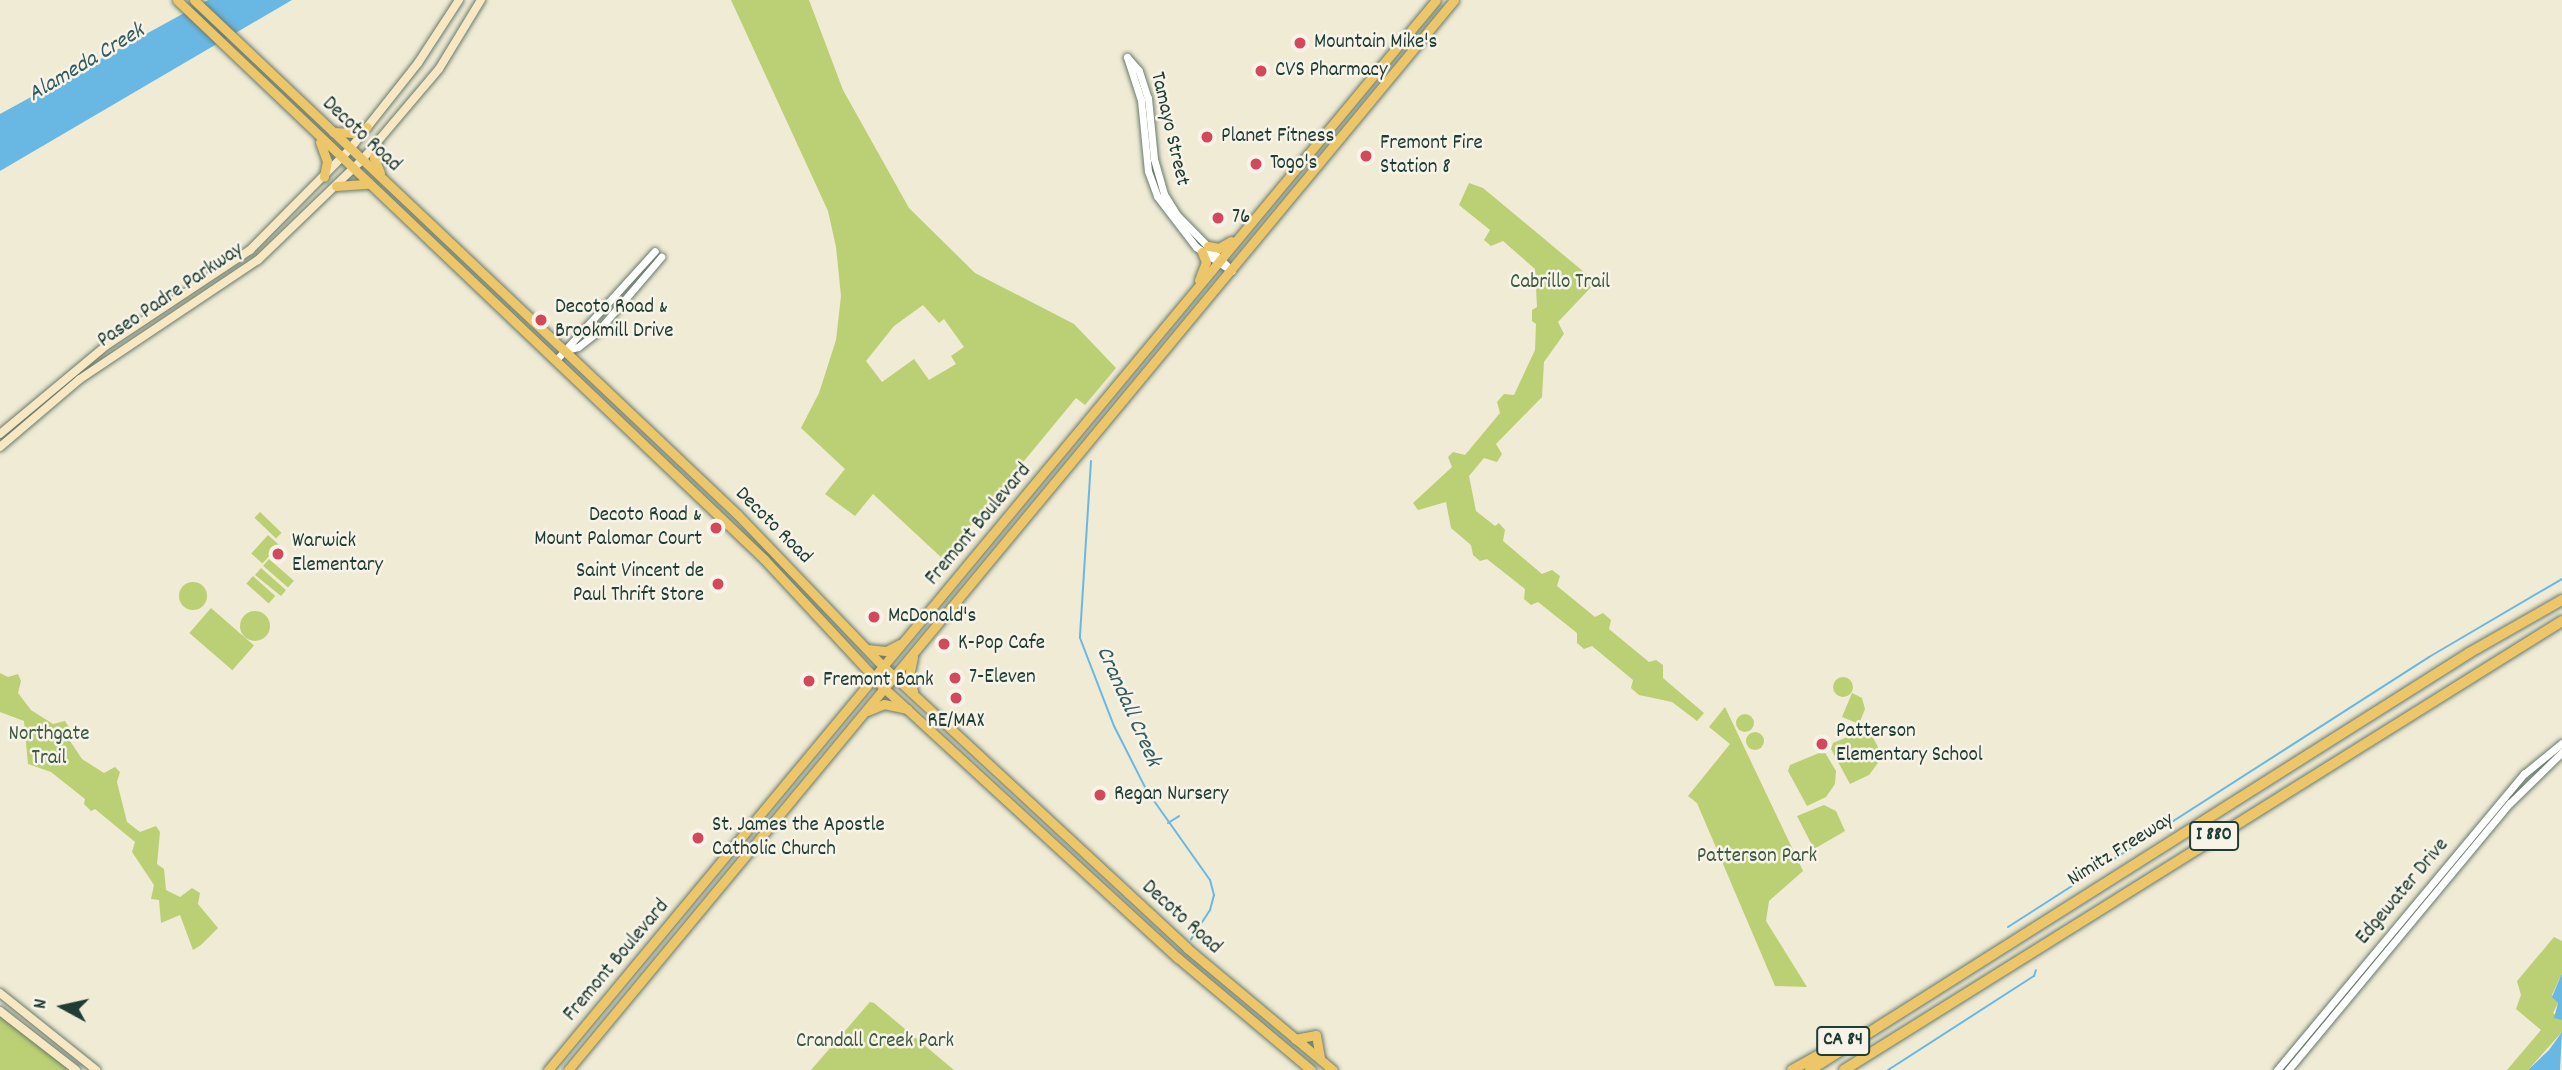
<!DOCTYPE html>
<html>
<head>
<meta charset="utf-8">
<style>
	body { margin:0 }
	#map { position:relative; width:2562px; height:1070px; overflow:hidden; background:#f0ebd5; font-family:Dekko,sans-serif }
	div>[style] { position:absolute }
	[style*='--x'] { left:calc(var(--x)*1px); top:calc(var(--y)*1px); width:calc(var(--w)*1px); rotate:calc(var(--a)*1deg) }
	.green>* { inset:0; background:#bbd074; transform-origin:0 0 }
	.round { border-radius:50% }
	.water>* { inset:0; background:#69b8e4 }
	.stream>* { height:2px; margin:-1px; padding:0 1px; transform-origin:1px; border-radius:1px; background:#69b8e4 }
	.roads { filter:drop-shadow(0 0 2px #687a6c) drop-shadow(0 0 2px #687a6c) }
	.tertiary>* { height:7px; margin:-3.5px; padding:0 3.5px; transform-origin:3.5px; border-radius:3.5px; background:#fff }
	.secondary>* { height:8px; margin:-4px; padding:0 4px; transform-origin:4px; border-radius:4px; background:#f7e8c3 }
	.primary>* { height:9px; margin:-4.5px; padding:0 4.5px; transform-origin:4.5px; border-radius:4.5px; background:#ecc669 }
	.motorway>* { height:10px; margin:-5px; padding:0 5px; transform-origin:5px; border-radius:5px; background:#ecc669 }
	.dots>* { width:19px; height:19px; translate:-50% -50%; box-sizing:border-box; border:4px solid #f7f3e8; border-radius:50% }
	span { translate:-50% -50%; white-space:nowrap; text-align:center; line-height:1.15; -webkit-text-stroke:5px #f7f3e8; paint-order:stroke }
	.shield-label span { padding:2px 5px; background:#f7f3e8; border:2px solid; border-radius:5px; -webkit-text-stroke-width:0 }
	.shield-label { font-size:19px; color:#1f3d34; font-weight:700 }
	.poi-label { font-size:21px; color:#1f3d34 }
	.left { translate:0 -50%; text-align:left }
	.right { translate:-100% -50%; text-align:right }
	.street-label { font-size:21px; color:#1f3d34 }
	.park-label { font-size:21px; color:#3e5a41 }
	.water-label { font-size:23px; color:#325c60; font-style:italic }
	.north { position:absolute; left:28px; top:972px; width:70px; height:70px; -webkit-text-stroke:5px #f7f3e8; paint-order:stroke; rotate:278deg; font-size:19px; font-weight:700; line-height:28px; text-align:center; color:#1f3d34 }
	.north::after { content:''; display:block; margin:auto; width:24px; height:32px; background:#1f3d34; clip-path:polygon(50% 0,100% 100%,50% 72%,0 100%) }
</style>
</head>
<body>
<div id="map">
	<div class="green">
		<div style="clip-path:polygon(evenodd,731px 0,809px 0,843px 90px,909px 208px,975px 273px,1074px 324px,1116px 368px,1085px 405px,1076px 398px,943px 559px,873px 494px,855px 516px,825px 494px,845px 469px,801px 428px,819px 393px,836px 340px,841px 296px,836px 247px,828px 211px,731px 0,923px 305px,939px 323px,944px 319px,964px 347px,951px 356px,956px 364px,929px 380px,914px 359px,882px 382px,866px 361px,894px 326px,923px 305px)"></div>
		<div style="clip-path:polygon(1469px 183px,1483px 188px,1596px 282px,1558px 322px,1564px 334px,1544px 362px,1542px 397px,1496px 444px,1502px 454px,1497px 462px,1484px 458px,1469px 476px,1476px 511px,1495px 526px,1499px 523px,1505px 530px,1503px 541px,1542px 574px,1552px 570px,1560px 576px,1557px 586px,1595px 617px,1603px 613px,1611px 620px,1609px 629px,1649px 662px,1656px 660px,1663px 665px,1663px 678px,1704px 713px,1697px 721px,1672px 702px,1639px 695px,1631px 688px,1633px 680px,1592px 646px,1584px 649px,1577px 643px,1577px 633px,1538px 602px,1531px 605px,1524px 599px,1525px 589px,1487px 559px,1480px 561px,1473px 555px,1471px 545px,1451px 528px,1446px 502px,1418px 510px,1413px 503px,1452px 467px,1448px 457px,1453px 452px,1465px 455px,1500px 413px,1497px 402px,1504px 394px,1514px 395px,1535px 350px,1536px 324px,1532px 321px,1532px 310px,1537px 307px,1535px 269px,1503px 241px,1491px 246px,1484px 240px,1490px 230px,1459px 205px)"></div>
		<div style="left:260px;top:512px;width:30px;height:8px;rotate:44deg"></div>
		<div style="left:268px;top:535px;width:15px;height:25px;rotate:42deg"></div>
		<div style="left:269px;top:559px;width:33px;height:9px;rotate:41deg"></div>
		<div style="clip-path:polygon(261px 568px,286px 590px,281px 596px,255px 575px)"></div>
		<div style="left:253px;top:576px;width:30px;height:10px;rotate:42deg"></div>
		<div class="round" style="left:179px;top:582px;width:28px;height:28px"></div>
		<div style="left:211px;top:608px;width:57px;height:33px;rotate:41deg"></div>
		<div class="round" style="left:240px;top:611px;width:30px;height:30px"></div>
		<div style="clip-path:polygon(0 673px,8px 677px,18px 674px,21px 681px,18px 693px,31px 710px,53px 724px,65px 721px,69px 727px,64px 732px,82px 759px,104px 773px,115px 767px,120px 772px,117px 782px,127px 822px,140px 832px,156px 826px,160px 832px,157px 864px,164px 869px,166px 890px,180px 897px,192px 888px,200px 893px,198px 904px,218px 928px,201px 945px,193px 950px,180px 915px,161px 923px,159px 900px,151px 899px,154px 885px,132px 852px,135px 842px,95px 809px,91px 811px,84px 804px,85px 799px,51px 772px,28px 764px,24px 721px,0 712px)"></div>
		<div class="round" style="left:1833px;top:677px;width:20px;height:20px"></div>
		<div style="clip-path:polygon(1852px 693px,1862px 698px,1865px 709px,1859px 724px,1842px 717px)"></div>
		<div style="clip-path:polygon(1725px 707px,1803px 871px,1769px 901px,1766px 921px,1807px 987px,1775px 986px,1697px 803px,1688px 796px,1730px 744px,1709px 727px)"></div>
		<div class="round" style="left:1736px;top:714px;width:18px;height:18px"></div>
		<div style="clip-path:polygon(1868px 728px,1879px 749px,1878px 763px,1869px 775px,1850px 784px,1831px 749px,1833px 743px)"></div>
		<div class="round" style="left:1746px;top:732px;width:18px;height:18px"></div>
		<div style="clip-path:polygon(1824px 751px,1836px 771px,1835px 784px,1826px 797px,1807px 806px,1788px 771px,1790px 765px)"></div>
		<div style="clip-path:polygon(1824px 805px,1836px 811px,1845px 831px,1814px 849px,1797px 816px)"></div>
		<div style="clip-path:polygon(2554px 937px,2562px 941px,2562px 973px,2552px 995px,2558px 1003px,2553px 1013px,2562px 1020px,2562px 1032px,2528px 1070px,2507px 1070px,2541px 1030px,2516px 1009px,2521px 995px,2517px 981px)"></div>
		<div style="clip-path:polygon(870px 1002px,874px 1003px,954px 1070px,811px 1070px)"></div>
		<div style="clip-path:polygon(0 1013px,71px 1070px,0 1070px)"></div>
	</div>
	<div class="water">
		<div style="clip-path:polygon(208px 0,292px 0,0 171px,0 114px)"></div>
		<div style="clip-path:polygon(2562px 973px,2562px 1020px,2554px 1018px,2558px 1003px,2552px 997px)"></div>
		<div style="clip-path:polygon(2562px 1032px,2560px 1070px,2528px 1070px,2549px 1050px)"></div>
	</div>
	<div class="stream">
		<div style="--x:1091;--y:461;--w:177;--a:93.6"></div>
		<div style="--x:1080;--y:638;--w:94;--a:68.9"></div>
		<div style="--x:1114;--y:726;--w:73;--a:63.1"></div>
		<div style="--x:1147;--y:791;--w:109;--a:54.7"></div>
		<div style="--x:1210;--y:880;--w:16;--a:75"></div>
		<div style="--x:1214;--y:895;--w:16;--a:105"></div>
		<div style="--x:1210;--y:910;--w:35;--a:123"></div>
		<div style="--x:1168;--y:823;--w:13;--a:-32"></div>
		<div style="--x:2008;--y:927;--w:500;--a:-32.67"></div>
		<div style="--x:2429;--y:657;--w:154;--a:-30.4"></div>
		<div style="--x:1888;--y:1070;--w:174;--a:-32.8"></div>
		<div style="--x:2034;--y:976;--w:6;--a:-72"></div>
	</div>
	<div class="roads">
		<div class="tertiary">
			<div style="--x:1127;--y:57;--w:45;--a:72"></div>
			<div style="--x:1141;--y:100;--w:71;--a:84.4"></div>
			<div style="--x:1148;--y:171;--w:27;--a:70"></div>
			<div style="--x:1157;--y:196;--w:64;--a:52.6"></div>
			<div style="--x:1196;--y:247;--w:43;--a:33.7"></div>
			<div style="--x:1127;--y:57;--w:18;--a:49"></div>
			<div style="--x:1139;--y:71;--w:28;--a:72"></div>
			<div style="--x:1148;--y:98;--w:61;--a:84.4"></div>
			<div style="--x:1154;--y:159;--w:36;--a:74"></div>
			<div style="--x:1164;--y:194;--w:26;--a:58"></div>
			<div style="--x:1178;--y:216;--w:76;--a:45.5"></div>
			<div style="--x:566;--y:350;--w:12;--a:-14"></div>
			<div style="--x:578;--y:347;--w:24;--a:-38"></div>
			<div style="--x:597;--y:332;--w:99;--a:-49.5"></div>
			<div style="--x:556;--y:360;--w:147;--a:-47.8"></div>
			<div style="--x:2277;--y:1070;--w:386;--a:-50.2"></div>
			<div style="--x:2524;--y:774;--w:49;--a:-39.2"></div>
			<div style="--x:2288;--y:1070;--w:347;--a:-50.3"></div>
			<div style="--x:2510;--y:803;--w:73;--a:-44.4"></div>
		</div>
		<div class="secondary">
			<div style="--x:0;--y:434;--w:139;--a:-39.8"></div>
			<div style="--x:107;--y:345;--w:172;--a:-33.6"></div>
			<div style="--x:250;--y:250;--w:142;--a:-45.3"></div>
			<div style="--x:350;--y:149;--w:110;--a:-51.7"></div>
			<div style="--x:418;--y:63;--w:75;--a:-56.9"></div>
			<div style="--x:0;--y:447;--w:105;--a:-40.4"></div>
			<div style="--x:80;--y:379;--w:214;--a:-33.8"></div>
			<div style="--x:258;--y:260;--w:144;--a:-43.9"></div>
			<div style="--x:362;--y:160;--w:119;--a:-49.8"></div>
			<div style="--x:439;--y:69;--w:81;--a:-58.7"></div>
			<div style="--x:0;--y:993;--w:123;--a:38.7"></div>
			<div style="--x:0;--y:1011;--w:96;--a:37.8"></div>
		</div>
		<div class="primary">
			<div style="--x:177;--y:0;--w:811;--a:43.6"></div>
			<div style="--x:764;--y:559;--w:176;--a:47.1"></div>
			<div style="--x:884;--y:688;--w:399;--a:42.6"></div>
			<div style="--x:1178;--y:958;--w:174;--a:40.1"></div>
			<div style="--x:194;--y:0;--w:749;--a:43.43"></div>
			<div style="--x:738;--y:515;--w:211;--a:46.2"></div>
			<div style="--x:884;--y:667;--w:413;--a:42.8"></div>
			<div style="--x:1187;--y:948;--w:190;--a:39.9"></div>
			<div style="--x:333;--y:132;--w:21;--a:3"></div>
			<div style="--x:354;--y:133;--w:14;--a:-25"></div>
			<div style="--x:320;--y:142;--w:20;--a:70"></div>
			<div style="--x:327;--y:161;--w:16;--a:101"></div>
			<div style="--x:377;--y:143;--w:15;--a:101"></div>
			<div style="--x:374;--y:158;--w:16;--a:68"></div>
			<div style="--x:336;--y:186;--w:32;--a:-4"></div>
			<div style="--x:1208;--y:246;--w:11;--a:10"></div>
			<div style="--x:1219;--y:248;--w:14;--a:-30"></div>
			<div style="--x:1199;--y:280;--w:19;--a:-69"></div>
			<div style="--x:1206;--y:262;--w:11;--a:-112"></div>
			<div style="--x:867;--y:649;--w:19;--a:6"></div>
			<div style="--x:886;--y:651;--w:16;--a:-27"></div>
			<div style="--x:913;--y:657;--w:19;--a:102"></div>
			<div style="--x:909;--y:676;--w:16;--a:75"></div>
			<div style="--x:867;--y:711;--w:18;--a:-22"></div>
			<div style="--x:884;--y:704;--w:24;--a:12"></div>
			<div style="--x:1295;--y:1039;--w:21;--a:-11"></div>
			<div style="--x:1316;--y:1035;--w:22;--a:80"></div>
			<div style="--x:548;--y:1070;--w:1390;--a:-50.31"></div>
			<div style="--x:568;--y:1070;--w:1389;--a:-50.37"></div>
		</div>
		<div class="motorway">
			<div style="--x:1792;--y:1070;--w:41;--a:-29.1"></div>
			<div style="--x:1810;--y:1070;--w:780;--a:-32.32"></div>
			<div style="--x:2469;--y:653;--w:107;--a:-29.7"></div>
			<div style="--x:1844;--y:1070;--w:847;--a:-32.02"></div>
		</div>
	</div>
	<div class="dots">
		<div style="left:1300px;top:43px;background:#d1495b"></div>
		<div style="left:1261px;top:71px;background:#d1495b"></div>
		<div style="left:1207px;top:137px;background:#d1495b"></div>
		<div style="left:1366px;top:156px;background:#d1495b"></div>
		<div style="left:1256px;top:164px;background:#d1495b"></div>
		<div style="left:1218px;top:218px;background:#d1495b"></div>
		<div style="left:541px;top:320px;background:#d1495b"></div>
		<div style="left:716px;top:528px;background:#d1495b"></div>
		<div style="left:278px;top:554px;background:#d1495b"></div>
		<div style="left:718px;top:584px;background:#d1495b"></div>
		<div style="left:874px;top:617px;background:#d1495b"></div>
		<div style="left:944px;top:644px;background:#d1495b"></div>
		<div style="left:955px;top:678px;background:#d1495b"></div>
		<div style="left:809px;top:681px;background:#d1495b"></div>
		<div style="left:956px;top:698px;background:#d1495b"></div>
		<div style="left:1822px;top:744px;background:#d1495b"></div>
		<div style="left:1100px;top:795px;background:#d1495b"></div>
		<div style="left:698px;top:838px;background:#d1495b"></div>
	</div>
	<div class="shield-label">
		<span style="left:2214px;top:836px">I 880</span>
		<span style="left:1843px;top:1041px">CA 84</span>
	</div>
	<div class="poi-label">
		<span class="left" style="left:1314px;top:43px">Mountain Mike's</span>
		<span class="left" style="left:1275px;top:71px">CVS Pharmacy</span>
		<span class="left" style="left:1221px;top:137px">Planet Fitness</span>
		<span class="left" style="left:1380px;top:156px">Fremont Fire<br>Station 8</span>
		<span class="left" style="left:1270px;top:164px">Togo's</span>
		<span class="left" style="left:1232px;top:218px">76</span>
		<span class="left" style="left:555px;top:320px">Decoto Road &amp;<br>Brookmill Drive</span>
		<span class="right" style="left:702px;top:528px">Decoto Road &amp;<br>Mount Palomar Court</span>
		<span class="left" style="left:292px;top:554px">Warwick<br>Elementary</span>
		<span class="right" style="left:704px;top:584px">Saint Vincent de<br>Paul Thrift Store</span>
		<span class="left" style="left:888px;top:617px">McDonald's</span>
		<span class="left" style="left:958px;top:644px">K-Pop Cafe</span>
		<span class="left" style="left:969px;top:678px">7-Eleven</span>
		<span class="left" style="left:823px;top:681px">Fremont Bank</span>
		<span style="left:956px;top:722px">RE/MAX</span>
		<span class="left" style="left:1836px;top:744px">Patterson<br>Elementary School</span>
		<span class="left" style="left:1114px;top:795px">Regan Nursery</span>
		<span class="left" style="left:712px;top:838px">St. James the Apostle<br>Catholic Church</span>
	</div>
	<div class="street-label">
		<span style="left:1169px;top:129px;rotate:77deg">Tamayo Street</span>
		<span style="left:361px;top:135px;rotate:43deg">Decoto Road</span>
		<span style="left:171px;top:296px;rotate:-34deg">Paseo Padre Parkway</span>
		<span style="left:979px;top:525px;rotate:-50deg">Fremont Boulevard</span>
		<span style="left:773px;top:526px;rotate:45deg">Decoto Road</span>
		<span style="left:2121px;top:850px;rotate:-32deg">Nimitz Freeway</span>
		<span style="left:2403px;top:892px;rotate:-50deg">Edgewater Drive</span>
		<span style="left:1181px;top:918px;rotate:42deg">Decoto Road</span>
		<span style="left:617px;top:961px;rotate:-50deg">Fremont Boulevard</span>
	</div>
	<div class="park-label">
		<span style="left:1560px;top:283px">Cabrillo Trail</span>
		<span style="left:49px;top:747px">Northgate<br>Trail</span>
		<span style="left:1757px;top:857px">Patterson Park</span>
		<span style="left:875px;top:1042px">Crandall Creek Park</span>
	</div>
	<div class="water-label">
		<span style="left:87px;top:64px;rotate:-31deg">Alameda Creek</span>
		<span style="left:1127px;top:707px;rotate:66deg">Crandall Creek</span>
	</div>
	<div class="north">N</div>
</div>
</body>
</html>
